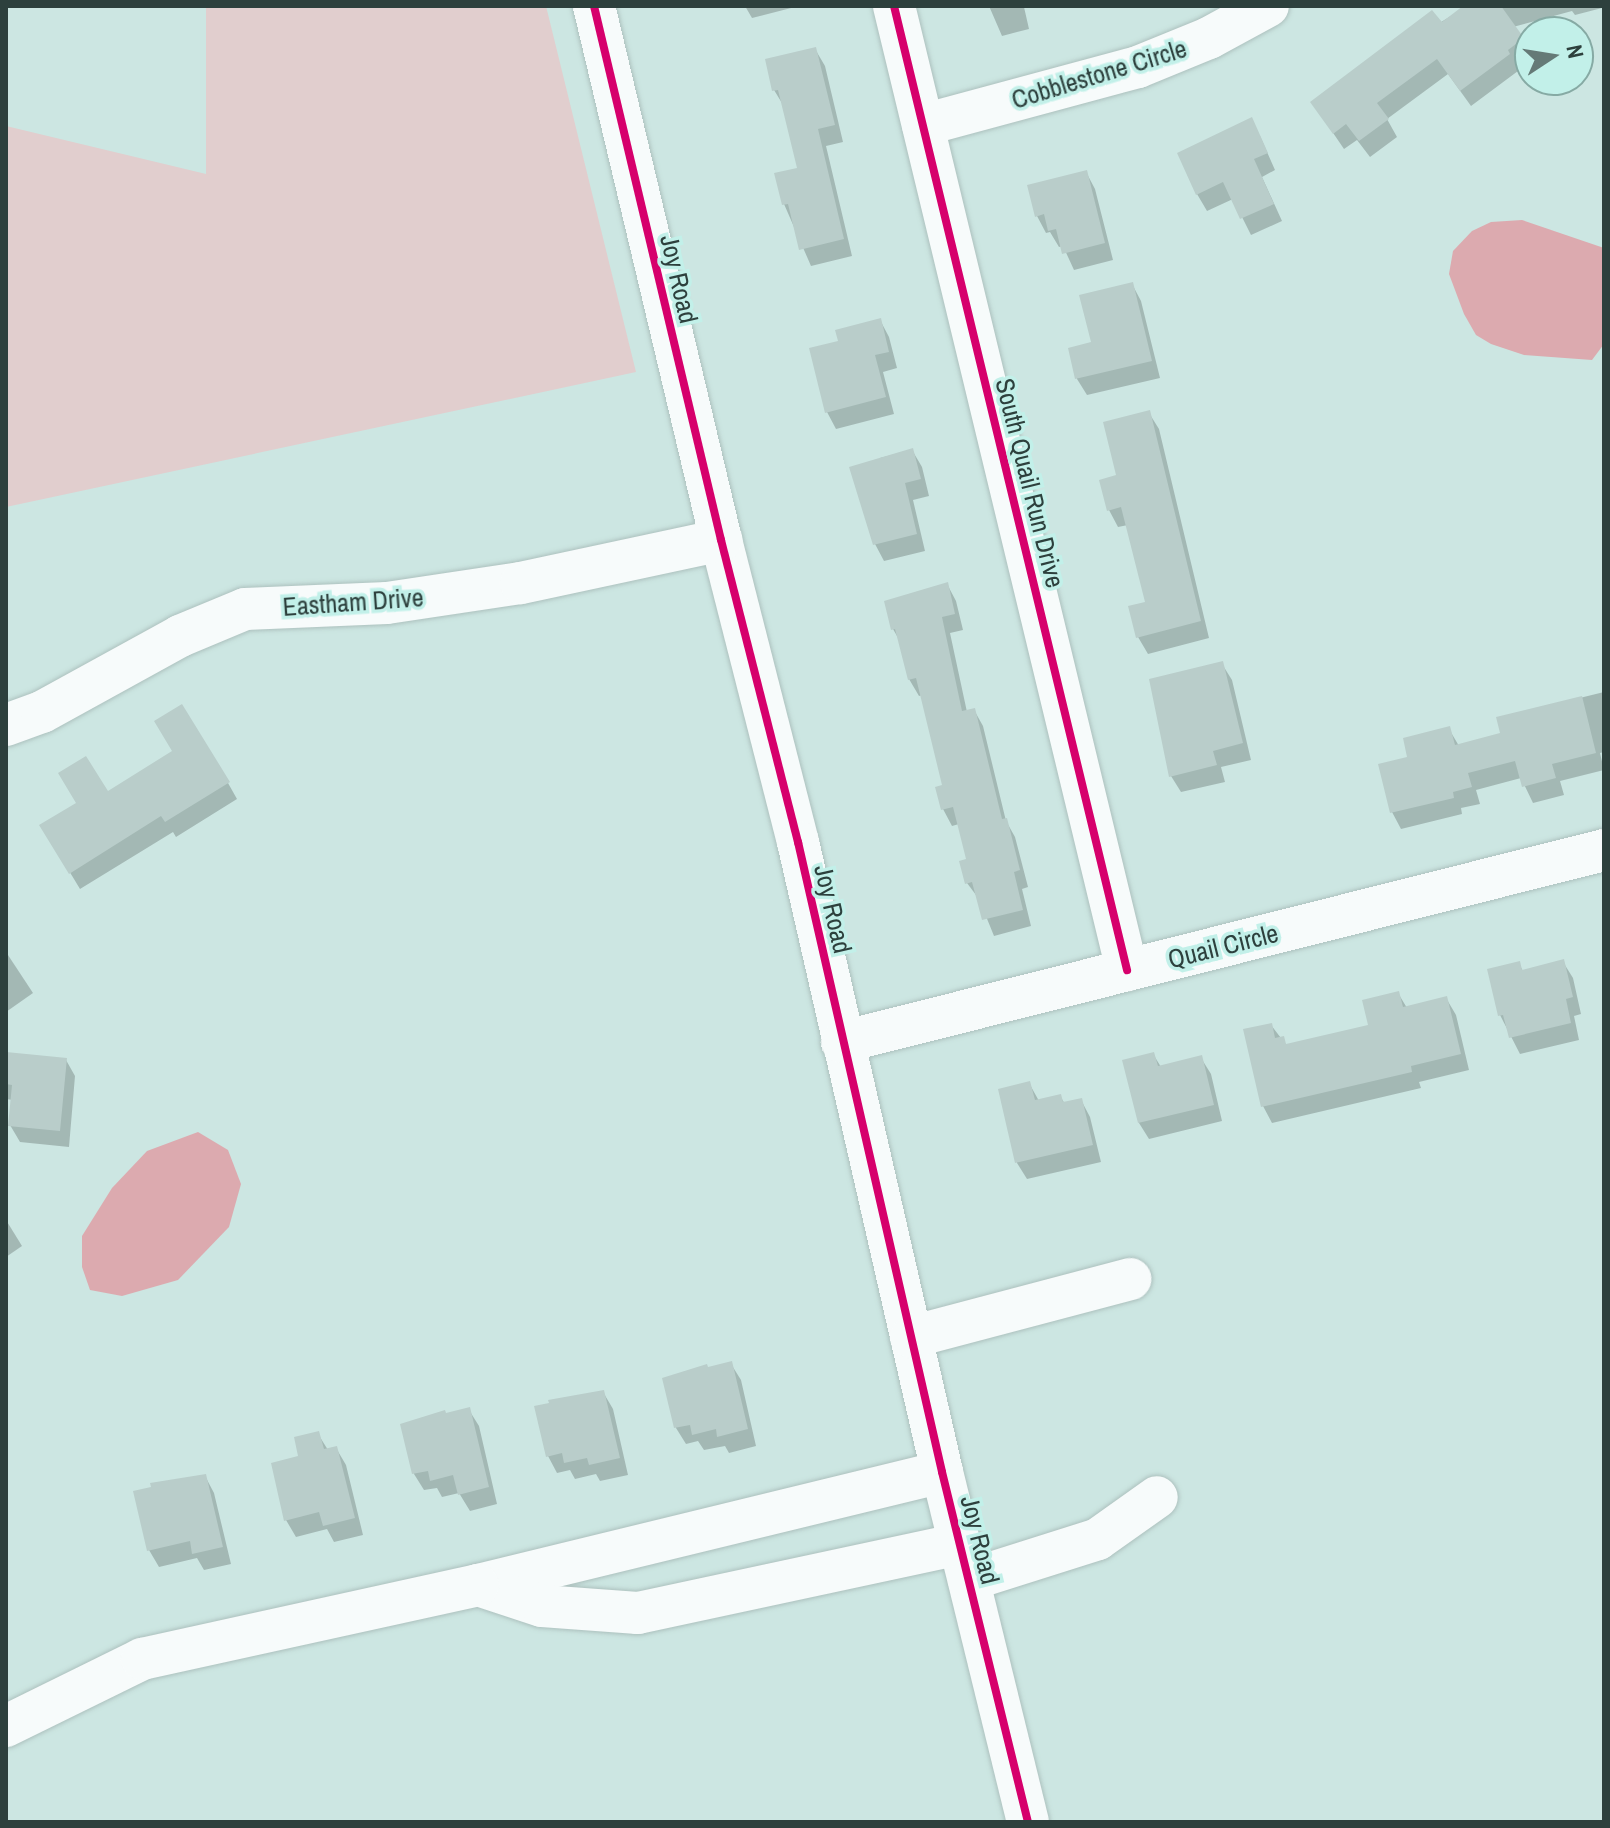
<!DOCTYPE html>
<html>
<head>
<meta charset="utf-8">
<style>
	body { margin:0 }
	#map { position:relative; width:1610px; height:1828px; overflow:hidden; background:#cce6e2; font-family:"Archivo Narrow",sans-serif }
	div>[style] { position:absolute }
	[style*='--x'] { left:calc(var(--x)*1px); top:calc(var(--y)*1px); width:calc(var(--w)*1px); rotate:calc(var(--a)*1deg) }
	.green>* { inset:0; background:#e1cece }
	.water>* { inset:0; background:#dcaaaf }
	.shadow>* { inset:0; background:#0003 }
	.building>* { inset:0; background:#b9cdca }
	.roads { filter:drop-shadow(0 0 2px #adc1be) drop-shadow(0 0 2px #adc1be) }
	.minor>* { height:42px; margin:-21px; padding:0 21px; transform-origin:21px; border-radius:21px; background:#f7fbfb }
	.cycleway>* { height:8px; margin:-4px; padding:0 4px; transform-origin:4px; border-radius:4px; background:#d6006c }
	span { translate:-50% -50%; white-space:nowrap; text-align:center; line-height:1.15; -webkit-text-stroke:7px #c2f0e9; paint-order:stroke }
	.street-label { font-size:26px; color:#2d403d }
	.frame { position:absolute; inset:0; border:8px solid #2d403d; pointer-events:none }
	.north { position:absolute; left:1514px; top:16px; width:80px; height:80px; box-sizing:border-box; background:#c2f0e9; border:2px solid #86aaa4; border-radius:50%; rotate:78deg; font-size:22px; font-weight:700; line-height:32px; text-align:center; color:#2d403d }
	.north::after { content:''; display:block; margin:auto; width:28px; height:36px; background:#657a77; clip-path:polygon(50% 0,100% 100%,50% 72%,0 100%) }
</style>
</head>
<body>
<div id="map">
	<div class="green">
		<div style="clip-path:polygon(206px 6px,546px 6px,636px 372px,6px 507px,6px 126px,206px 174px)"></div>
	</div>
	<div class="water">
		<div style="clip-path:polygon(1522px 220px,1604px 248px,1604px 344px,1592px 360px,1524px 355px,1491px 344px,1476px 335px,1464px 314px,1449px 274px,1453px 251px,1472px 231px,1491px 222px)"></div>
		<div style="clip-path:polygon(198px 1132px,228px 1150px,241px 1184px,229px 1227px,178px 1280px,122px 1296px,90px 1290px,82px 1267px,82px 1236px,112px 1188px,147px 1151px)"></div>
	</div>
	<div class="shadow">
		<div style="clip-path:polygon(745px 6px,795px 6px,795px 7px,752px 18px)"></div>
		<div style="clip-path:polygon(989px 6px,1029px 6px,1024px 7px,1029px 29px,1002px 36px)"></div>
		<div style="clip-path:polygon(1467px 6px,1602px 8px,1575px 15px,1572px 11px,1513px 27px,1530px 57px,1516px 67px,1518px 71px,1471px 106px,1448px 74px,1387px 119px,1397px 137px,1370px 157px,1357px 140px,1344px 149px,1312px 102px)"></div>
		<div style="clip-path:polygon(815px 49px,825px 66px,843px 142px,826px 146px,852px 256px,811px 266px,784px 204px,800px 169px,785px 108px,774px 90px)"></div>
		<div style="clip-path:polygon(1260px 136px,1275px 170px,1262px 177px,1282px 221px,1251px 235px,1233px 199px,1207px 211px,1197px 194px)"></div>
		<div style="clip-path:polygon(1086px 172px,1095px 189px,1113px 260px,1074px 270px,1063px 246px,1059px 247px,1050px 232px,1046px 233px,1037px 216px)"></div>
		<div style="clip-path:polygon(1132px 284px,1141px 301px,1160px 378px,1087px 395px,1077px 379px,1070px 350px,1093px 344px)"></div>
		<div style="clip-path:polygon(880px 320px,889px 337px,897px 368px,883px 372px,894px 414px,836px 429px,827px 412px,840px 343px)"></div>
		<div style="clip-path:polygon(1149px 413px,1159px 429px,1209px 638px,1148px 654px,1138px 637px,1147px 603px,1128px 525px,1118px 527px,1109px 510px,1118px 477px)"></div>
		<div style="clip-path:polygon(912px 450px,922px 467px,929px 496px,913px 500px,925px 551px,884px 561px,875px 544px,880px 458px)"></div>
		<div style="clip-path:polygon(947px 584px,956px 601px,963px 630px,950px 633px,967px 712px,974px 710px,983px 726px,1006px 821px,1015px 837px,1028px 887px,1022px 889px,1031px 926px,994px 936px,979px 899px,967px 883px,968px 860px,959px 824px,952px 826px,943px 809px,945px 787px,923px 695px,919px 696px,909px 679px,901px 643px,893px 629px)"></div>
		<div style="clip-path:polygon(1222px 664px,1232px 680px,1251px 760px,1221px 767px,1225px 782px,1181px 792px,1171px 776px)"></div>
		<div style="clip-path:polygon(1604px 692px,1604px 752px,1600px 753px,1604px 770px,1560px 781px,1564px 795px,1533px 803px,1521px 778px,1476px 790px,1480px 804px,1461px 808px,1462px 814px,1401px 829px,1392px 812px,1410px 758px,1449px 729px,1459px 746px,1503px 734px,1499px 718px)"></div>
		<div style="clip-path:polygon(228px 783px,237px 799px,176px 837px,173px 832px,80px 889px,42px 826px,79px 804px,107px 794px)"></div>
		<div style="clip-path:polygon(6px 952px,33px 993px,6px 1012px)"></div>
		<div style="clip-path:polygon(1563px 962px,1573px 978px,1581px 1014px,1574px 1016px,1579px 1040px,1520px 1054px,1500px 1015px,1519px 964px,1523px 971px)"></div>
		<div style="clip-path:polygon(1398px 993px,1407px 1008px,1446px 998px,1456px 1015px,1469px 1070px,1419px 1082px,1421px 1088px,1272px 1123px,1263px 1106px,1271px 1025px,1287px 1046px,1371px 1026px)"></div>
		<div style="clip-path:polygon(6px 1054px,66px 1060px,75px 1076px,69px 1147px,20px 1142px,10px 1125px,13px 1100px,6px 1099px)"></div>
		<div style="clip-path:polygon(1153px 1054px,1161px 1067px,1201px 1058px,1211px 1074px,1222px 1121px,1149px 1139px,1139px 1123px)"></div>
		<div style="clip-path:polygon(1029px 1083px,1039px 1101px,1060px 1096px,1065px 1104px,1081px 1100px,1090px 1117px,1101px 1162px,1027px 1179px,1017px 1163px,1000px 1090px)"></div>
		<div style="clip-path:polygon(6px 1220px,22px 1246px,6px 1257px)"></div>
		<div style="clip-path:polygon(731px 1364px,741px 1380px,756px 1446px,729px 1453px,725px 1446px,704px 1450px,698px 1441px,686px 1444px,676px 1428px,665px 1379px)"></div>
		<div style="clip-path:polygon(603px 1392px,613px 1409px,628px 1475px,600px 1481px,596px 1474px,575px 1479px,570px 1470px,557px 1473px,548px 1456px,552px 1404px)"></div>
		<div style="clip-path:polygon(469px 1410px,479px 1426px,497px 1504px,470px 1511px,459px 1493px,442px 1497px,437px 1488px,424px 1490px,414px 1474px,402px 1425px)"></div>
		<div style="clip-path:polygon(318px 1434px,328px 1450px,336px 1448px,346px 1465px,363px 1535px,334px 1542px,327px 1529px,296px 1537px,286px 1520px,301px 1458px)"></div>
		<div style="clip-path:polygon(205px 1476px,214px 1493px,231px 1564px,204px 1570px,197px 1558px,159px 1567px,149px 1550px)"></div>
	</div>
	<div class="building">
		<div style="clip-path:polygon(1463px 6px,1501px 6px,1524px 38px,1508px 50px,1510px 54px,1460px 91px,1437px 59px,1377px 103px,1389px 119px,1359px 141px,1346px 124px,1333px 134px,1310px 102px,1432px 10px,1442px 22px)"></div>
		<div style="clip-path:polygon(816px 47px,835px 125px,818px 129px,844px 239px,799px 250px,788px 204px,782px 205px,774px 173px,797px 168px,778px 90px,772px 91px,765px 59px)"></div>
		<div style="clip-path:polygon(1252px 117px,1268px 153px,1254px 159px,1274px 204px,1240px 219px,1223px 182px,1196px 195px,1177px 153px)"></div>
		<div style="clip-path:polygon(1087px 170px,1105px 243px,1062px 254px,1056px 229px,1048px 231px,1044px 214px,1035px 217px,1027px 185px)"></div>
		<div style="clip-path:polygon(1133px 282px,1152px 361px,1075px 379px,1068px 348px,1091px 342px,1079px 295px)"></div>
		<div style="clip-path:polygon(881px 318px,889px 352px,875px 355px,886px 397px,825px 413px,809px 348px,838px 341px,835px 330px)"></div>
		<div style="clip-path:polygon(1150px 410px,1201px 621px,1136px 638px,1128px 606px,1145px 602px,1121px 507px,1107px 511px,1099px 480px,1116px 475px,1103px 422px)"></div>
		<div style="clip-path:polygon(913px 448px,921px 479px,905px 483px,917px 534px,873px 545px,849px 467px)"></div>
		<div style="clip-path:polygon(948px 582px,955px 614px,942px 617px,962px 711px,975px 708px,1002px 819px,1007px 818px,1020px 870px,1014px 872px,1023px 910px,982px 920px,972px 882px,965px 884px,959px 861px,966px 859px,953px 807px,941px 810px,935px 787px,942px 785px,916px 678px,908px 680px,895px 629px,891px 630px,884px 601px)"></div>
		<div style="clip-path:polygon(1223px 661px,1243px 743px,1213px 751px,1217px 765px,1169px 777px,1149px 679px)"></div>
		<div style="clip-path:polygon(1582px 696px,1596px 753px,1552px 764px,1556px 778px,1522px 787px,1515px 761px,1468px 773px,1472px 787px,1453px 792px,1454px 798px,1390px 813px,1378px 764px,1407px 757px,1403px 738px,1450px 726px,1455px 745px,1500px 733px,1496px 717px)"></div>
		<div style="clip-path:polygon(182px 704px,230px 782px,165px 822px,161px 816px,69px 874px,39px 825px,76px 803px,58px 773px,86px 756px,108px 791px,172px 751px,154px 721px)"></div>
		<div style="clip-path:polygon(1564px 959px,1573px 997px,1566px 999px,1571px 1023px,1509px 1038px,1503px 1015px,1498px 1016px,1487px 969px,1520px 961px,1522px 970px)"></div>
		<div style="clip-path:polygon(1399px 991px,1403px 1007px,1447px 996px,1461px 1054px,1411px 1066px,1412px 1072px,1261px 1107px,1243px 1029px,1272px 1023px,1275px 1038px,1284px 1036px,1286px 1044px,1368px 1025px,1362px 1000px)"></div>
		<div style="clip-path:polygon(6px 1052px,67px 1058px,60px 1131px,8px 1126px,12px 1085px,6px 1084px)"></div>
		<div style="clip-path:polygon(1154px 1052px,1158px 1066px,1202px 1055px,1214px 1105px,1138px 1123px,1122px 1060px)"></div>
		<div style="clip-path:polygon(1030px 1081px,1035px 1100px,1061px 1094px,1063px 1102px,1082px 1098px,1093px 1145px,1015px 1163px,998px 1089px)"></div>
		<div style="clip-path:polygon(732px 1361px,748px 1429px,717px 1437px,716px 1429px,692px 1435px,690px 1425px,674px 1428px,662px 1378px,707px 1364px,708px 1367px)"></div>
		<div style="clip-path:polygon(604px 1390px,620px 1458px,589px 1465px,587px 1458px,564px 1463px,562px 1453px,546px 1457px,534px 1406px,549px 1403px,548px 1400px)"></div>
		<div style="clip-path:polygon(470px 1407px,489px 1487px,458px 1495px,453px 1475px,430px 1481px,428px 1471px,412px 1474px,400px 1424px,445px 1410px,446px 1413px)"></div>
		<div style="clip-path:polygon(319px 1431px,324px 1449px,337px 1446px,355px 1518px,323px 1526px,319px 1512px,284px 1521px,271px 1463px,298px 1456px,294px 1437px)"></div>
		<div style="clip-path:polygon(206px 1474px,223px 1547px,192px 1554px,190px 1541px,147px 1551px,133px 1491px,151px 1487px,150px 1483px)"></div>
	</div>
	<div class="roads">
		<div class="minor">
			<div style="--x:594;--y:6;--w:549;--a:76.62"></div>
			<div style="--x:721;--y:540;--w:312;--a:75.7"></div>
			<div style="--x:798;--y:842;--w:646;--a:77.12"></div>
			<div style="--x:942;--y:1472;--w:360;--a:76.2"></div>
			<div style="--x:894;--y:6;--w:992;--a:76.41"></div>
			<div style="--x:923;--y:125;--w:223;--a:-15.1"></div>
			<div style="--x:1138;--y:67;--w:77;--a:-22.2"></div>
			<div style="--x:1209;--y:38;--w:67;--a:-28.5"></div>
			<div style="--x:6;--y:725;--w:38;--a:-20"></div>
			<div style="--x:42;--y:712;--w:158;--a:-28.8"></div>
			<div style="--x:180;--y:636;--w:70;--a:-22.6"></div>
			<div style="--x:245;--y:609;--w:142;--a:-2.4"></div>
			<div style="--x:387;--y:603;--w:135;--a:-8.5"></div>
			<div style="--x:521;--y:583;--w:205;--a:-12.1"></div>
			<div style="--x:842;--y:1042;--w:786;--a:-14.14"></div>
			<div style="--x:911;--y:1337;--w:227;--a:-14.8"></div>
			<div style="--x:942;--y:1472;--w:478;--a:166.3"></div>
			<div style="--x:478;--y:1585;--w:67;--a:18.2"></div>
			<div style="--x:542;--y:1606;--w:96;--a:4.2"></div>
			<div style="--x:638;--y:1613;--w:329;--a:-12.1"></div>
			<div style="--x:969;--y:1580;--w:135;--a:-17.6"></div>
			<div style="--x:1098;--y:1539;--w:72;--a:-35.4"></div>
			<div style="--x:6;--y:1726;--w:152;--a:-26.2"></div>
			<div style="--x:142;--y:1659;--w:344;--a:-12.4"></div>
		</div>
	</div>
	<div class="cycleway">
		<div style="--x:594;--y:6;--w:549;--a:76.62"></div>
		<div style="--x:721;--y:540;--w:312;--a:75.7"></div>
		<div style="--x:798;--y:842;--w:646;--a:77.12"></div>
		<div style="--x:942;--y:1472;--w:360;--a:76.2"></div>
		<div style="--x:894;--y:6;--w:992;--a:76.41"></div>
	</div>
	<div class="street-label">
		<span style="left:1099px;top:74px;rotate:-17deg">Cobblestone Circle</span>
		<span style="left:679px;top:279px;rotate:77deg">Joy Road</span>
		<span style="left:1030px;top:483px;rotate:76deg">South Quail Run Drive</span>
		<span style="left:353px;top:602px;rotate:-4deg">Eastham Drive</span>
		<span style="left:833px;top:909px;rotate:77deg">Joy Road</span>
		<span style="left:1223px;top:946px;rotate:-14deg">Quail Circle</span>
		<span style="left:980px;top:1540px;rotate:76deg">Joy Road</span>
	</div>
	<div class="frame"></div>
	<div class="north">N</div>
</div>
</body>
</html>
